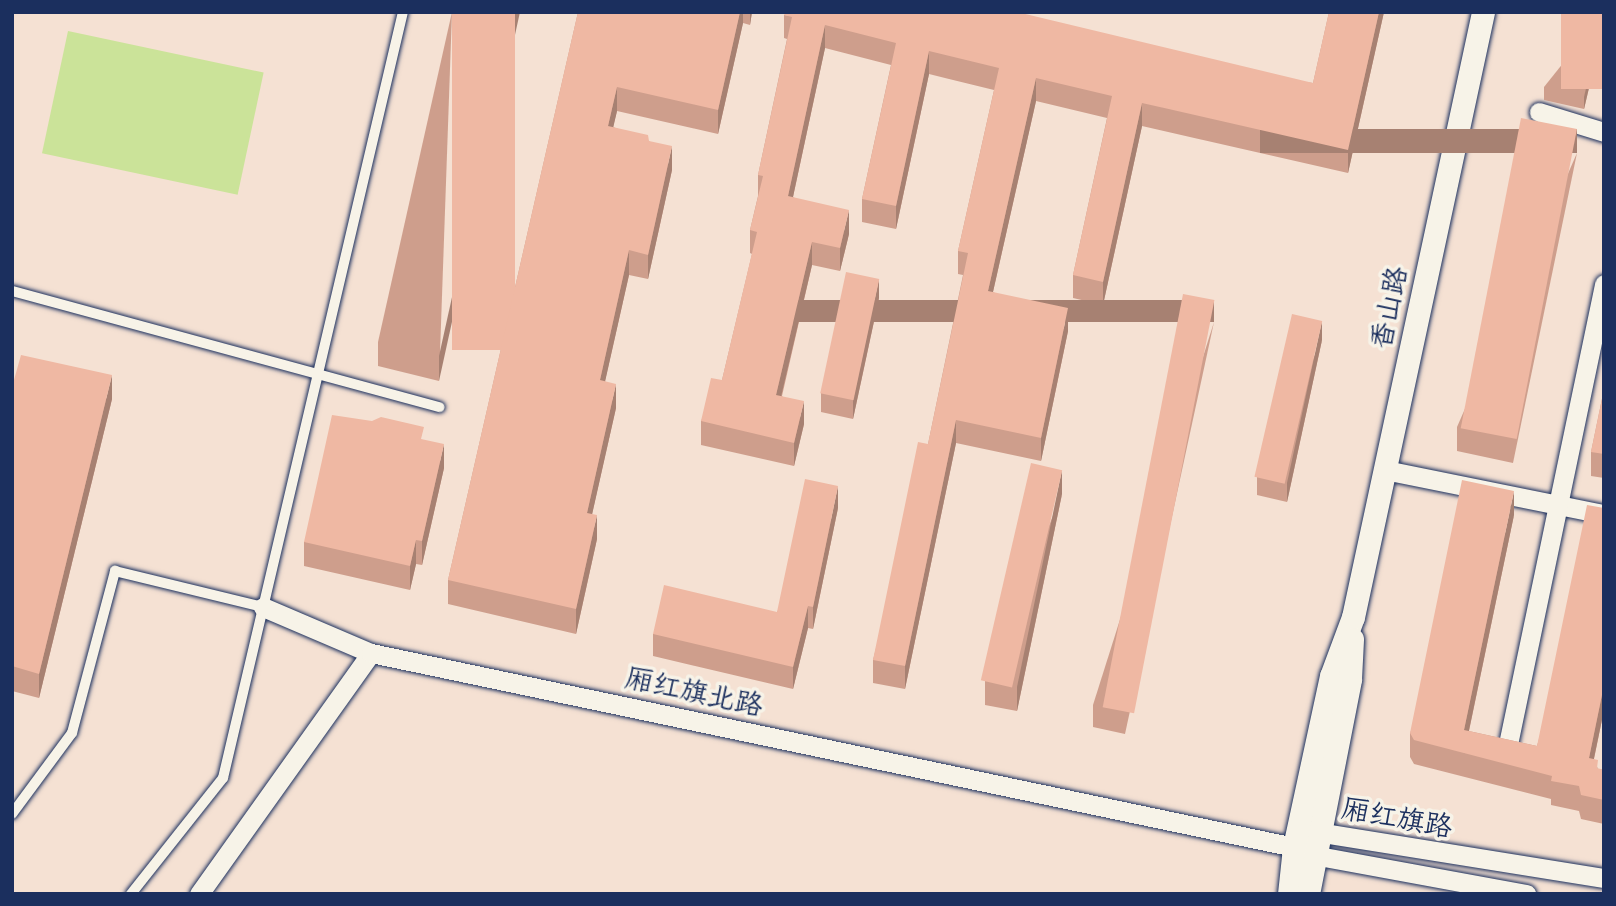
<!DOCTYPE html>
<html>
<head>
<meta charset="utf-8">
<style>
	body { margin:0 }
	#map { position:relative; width:1616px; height:906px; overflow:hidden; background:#f5e1d3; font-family:Caveat,"LXGW WenKai TC",sans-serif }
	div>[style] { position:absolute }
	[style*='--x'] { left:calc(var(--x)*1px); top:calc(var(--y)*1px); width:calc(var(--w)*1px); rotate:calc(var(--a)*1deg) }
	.green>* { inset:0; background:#cbe399; transform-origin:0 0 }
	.roads { filter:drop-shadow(0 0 2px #1b2f5e) drop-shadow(0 0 2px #1b2f5e) }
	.service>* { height:10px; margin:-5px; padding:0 5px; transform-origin:5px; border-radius:5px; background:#f7f3e8 }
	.minor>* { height:19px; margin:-9.5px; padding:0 9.5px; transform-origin:9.5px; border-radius:9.5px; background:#f7f3e8 }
	.tertiary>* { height:23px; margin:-11.5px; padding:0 11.5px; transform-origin:11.5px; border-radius:11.5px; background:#f7f3e8 }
	.wall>* { inset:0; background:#ce9e8c }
	.shaded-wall>* { inset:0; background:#a78172; transform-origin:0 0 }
	.building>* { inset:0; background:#efb8a3; transform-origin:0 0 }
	span { translate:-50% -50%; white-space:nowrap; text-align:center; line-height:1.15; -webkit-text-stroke:7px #f7f3e8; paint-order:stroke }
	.street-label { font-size:28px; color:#1b2f5e }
	.frame { position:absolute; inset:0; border:14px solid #1b2f5e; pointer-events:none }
</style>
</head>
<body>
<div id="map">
	<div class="green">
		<div style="left:68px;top:31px;width:200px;height:125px;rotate:12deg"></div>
	</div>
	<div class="roads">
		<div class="service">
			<div style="--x:12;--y:291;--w:443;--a:15.2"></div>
			<div style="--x:12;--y:814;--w:101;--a:-53.5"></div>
			<div style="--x:72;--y:733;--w:168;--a:-75.1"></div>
			<div style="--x:115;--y:571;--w:152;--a:13.7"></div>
			<div style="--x:131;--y:894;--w:148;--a:-51.6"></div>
			<div style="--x:223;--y:778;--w:787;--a:-76.78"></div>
		</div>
		<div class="minor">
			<div style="--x:1539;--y:112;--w:68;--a:17.1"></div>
			<div style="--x:1385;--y:470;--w:223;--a:11.4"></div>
			<div style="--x:263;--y:607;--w:117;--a:23.1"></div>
			<div style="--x:1507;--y:749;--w:475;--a:-78.2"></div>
			<div style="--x:1307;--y:839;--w:12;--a:-35"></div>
			<div style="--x:1317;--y:832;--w:291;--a:9.1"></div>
			<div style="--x:199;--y:894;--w:296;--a:-54.5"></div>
			<div style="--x:371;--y:653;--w:943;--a:11.87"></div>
			<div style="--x:1294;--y:847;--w:21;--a:23"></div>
			<div style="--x:1313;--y:855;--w:217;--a:10.4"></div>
		</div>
		<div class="tertiary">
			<div style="--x:1289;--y:894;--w:47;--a:-83.9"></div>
			<div style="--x:1294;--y:847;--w:175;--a:-77.8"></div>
			<div style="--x:1331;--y:676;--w:63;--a:-69.6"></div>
			<div style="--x:1353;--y:617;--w:619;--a:-77.87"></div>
			<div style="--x:1308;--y:894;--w:219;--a:-78.9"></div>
			<div style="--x:1350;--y:679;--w:40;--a:-87.1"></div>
		</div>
	</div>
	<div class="wall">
		<div style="clip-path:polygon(452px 12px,439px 381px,378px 366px,378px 342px)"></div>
		<div style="clip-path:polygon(578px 12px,752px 12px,750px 25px,743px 23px,718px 134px,617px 111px,613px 127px,649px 141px,672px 170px,648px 279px,629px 275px,605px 381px,616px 408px,592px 514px,597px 539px,576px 634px,448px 604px,448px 580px)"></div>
		<div style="clip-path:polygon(1329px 12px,1384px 12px,1348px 173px,1142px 126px,1103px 305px,1073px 298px,1073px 275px,1107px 118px,1036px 101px,993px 292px,1068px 331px,1041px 461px,956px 443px,905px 689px,873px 683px,873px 660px,928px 444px,963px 275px,958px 274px,958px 251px,994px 90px,929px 74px,896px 229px,862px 222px,862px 199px,891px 65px,825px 48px,793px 197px,849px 234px,840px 271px,812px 265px,782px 396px,804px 424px,794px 466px,701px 445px,701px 421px,722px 380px,752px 254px,750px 253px,750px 230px,758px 196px,758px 175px,787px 39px,784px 38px,784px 15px,1313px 83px)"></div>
		<div style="clip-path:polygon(1604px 12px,1604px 24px,1584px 109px,1544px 100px,1544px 87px)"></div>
		<div style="clip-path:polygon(1577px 153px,1513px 463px,1457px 451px,1457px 427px)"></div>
		<div style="clip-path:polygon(879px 298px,853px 419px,821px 412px,821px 393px)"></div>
		<div style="clip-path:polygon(1214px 322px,1125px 734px,1093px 727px,1093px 705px)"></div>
		<div style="clip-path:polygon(1322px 340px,1287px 502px,1257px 495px,1257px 477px)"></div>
		<div style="clip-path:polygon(12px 387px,112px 399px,39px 698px,12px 691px)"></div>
		<div style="clip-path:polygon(1604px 389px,1604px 478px,1591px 476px,1591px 452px)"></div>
		<div style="clip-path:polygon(424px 440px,444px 468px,422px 565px,416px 564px,410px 590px,304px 566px,304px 542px)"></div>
		<div style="clip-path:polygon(1062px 494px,1017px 711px,985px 705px,985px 681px)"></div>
		<div style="clip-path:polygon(838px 508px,813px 629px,808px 628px,793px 689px,653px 656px,653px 634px,777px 612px)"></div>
		<div style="clip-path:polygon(1604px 508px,1604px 710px,1594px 759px,1598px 769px,1604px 770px,1604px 824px,1581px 819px,1579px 811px,1551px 805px,1551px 799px,1414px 764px,1410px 757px,1410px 733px,1514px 515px,1469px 731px,1537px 746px)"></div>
	</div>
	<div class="shaded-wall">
		<div style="clip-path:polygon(515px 12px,520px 12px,439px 381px,439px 356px)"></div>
		<div style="clip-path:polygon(740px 12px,743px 12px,743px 23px,718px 134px,718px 110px)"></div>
		<div style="clip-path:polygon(750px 12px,752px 12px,750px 25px)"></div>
		<div style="clip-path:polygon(1379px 12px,1384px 12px,1348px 173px,1348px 150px)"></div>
		<div style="clip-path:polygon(1604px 12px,1604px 24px,1584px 109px,1584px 97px)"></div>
		<div style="clip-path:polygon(825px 25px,825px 48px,788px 220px,788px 196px)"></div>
		<div style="clip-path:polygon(929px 51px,929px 74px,896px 229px,896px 206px)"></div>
		<div style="clip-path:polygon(1036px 78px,1036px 101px,988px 314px,988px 291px)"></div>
		<div style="clip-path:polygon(617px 87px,617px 111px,608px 150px,608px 126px)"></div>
		<div style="clip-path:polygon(1142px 103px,1142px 126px,1103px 305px,1103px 282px)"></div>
		<div style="left:1577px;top:129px;width:24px;height:317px;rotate:90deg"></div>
		<div style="clip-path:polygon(672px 146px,672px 170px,648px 279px,648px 255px)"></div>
		<div style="clip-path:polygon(849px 210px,849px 234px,840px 271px,840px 248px)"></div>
		<div style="clip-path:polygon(812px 242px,812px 265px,776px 418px,776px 395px)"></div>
		<div style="clip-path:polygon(629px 250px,629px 275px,600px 404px,600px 380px)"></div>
		<div style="clip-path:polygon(879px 279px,879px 298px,853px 419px,853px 400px)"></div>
		<div style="left:1214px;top:300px;width:22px;height:422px;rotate:90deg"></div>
		<div style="clip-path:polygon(1068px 308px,1068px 331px,1041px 461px,1041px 438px)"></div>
		<div style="clip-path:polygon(1322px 321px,1322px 340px,1287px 502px,1287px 483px)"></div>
		<div style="clip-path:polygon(112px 375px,112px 399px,39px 698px,39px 674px)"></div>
		<div style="clip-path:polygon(616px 384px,616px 408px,587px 537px,587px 513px)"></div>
		<div style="clip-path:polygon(804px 401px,804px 424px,794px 466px,794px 443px)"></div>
		<div style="clip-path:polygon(956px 420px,956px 443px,905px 689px,905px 666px)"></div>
		<div style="clip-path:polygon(444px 444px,444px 468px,422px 565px,422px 541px)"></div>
		<div style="clip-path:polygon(1062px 470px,1062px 494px,1017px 711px,1017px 687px)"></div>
		<div style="clip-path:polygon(838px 486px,838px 508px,813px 629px,813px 607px)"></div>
		<div style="clip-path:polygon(1514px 491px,1514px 515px,1464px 754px,1464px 730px)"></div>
		<div style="clip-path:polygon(597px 515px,597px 539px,576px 634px,576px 609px)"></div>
		<div style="clip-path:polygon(416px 540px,416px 564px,410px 590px,410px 566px)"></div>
		<div style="clip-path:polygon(808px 606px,808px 628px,793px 689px,793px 667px)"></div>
		<div style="clip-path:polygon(1604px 685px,1604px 710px,1589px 782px,1589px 758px)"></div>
	</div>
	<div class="building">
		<div style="left:452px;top:12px;width:63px;height:338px"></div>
		<div style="clip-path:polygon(578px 12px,740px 12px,718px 110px,617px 87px,608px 126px,648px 135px,649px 141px,672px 146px,648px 255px,629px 250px,600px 380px,616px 384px,587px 513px,597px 515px,576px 609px,448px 580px)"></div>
		<div style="clip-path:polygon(785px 12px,1017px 12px,1313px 83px,1329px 12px,1379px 12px,1348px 150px,1142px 103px,1103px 282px,1073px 275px,1112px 96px,1036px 78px,988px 291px,1068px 308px,1041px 438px,956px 420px,905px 666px,873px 660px,918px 442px,928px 444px,968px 253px,958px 251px,999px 68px,929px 51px,896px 206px,862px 199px,896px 43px,825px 25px,788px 196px,849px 210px,840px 248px,812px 242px,776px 395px,804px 401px,794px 443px,701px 421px,711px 378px,722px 380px,757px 232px,750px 230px,763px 176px,758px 175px,792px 17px,784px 15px)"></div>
		<div style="left:1561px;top:12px;width:43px;height:77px"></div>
		<div style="left:1521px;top:118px;width:57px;height:316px;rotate:11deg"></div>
		<div style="left:846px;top:272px;width:34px;height:124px;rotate:12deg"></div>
		<div style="left:1183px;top:294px;width:32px;height:421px;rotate:11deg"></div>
		<div style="left:1292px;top:314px;width:31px;height:167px;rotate:13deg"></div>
		<div style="clip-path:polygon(21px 355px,112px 375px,39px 674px,12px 666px,12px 387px)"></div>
		<div style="clip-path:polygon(1604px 389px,1604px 454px,1591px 452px)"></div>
		<div style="clip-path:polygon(332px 415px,372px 421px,381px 417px,424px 427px,421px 439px,444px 444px,422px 541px,416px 540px,410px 566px,304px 542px)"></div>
		<div style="left:1031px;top:463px;width:32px;height:223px;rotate:13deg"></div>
		<div style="clip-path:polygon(805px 479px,838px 486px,813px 607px,808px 606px,793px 667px,653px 634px,664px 585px,777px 612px)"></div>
		<div style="clip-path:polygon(1462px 480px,1514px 491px,1464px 730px,1537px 746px,1587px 505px,1604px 508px,1604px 685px,1589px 758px,1598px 760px,1597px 768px,1604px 770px,1604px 800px,1581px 795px,1579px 786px,1551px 781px,1552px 776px,1414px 740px,1410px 733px)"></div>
	</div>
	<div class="street-label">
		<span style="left:1389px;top:308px;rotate:-78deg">香山路</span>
		<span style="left:694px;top:692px;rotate:12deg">厢红旗北路</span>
		<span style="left:1397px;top:818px;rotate:10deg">厢红旗路</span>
	</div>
	<div class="frame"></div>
</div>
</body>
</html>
